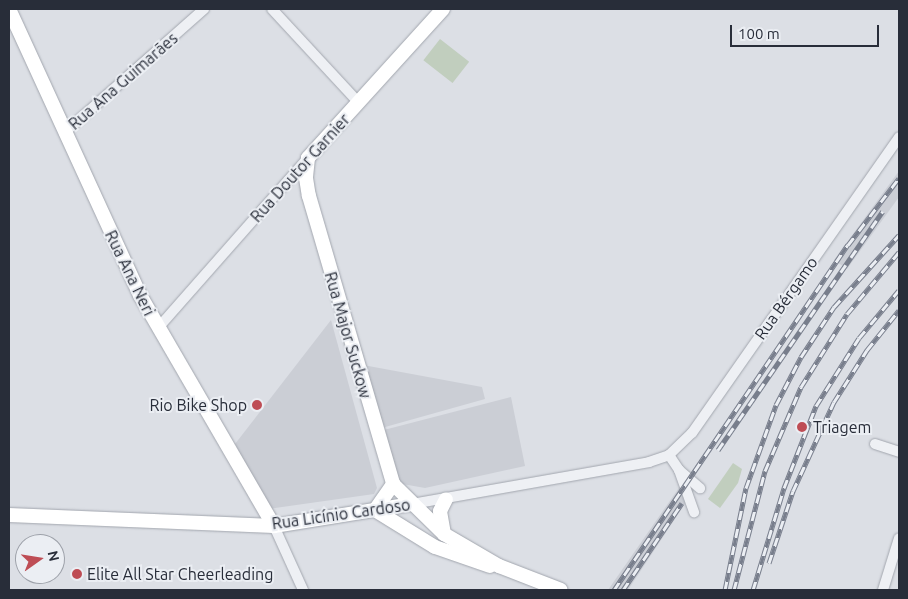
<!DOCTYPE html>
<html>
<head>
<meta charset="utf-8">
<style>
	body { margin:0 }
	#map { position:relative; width:908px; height:599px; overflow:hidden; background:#dcdfe5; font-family:Ubuntu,sans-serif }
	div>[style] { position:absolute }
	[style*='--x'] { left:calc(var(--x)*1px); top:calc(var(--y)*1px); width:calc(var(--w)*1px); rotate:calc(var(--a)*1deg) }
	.built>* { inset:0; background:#cbced5 }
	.green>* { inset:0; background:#c1cebe; transform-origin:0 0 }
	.roads { filter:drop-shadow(0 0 1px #a2a6ae) drop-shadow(0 0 1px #a2a6ae) }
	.minor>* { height:10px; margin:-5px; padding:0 5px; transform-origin:5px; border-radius:5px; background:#eef0f4 }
	.secondary>* { height:14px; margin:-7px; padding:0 7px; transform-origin:7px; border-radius:7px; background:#fff }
	.rail>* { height:5px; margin-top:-2.5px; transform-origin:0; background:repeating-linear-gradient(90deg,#ebeef3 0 9px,#787e8c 0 18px); box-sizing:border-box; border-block:1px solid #787e8c }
	.dots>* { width:14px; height:14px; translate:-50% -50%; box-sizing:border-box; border:2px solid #ebeef3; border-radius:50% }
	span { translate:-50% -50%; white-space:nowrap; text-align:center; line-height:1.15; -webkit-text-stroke:4px #ebeef3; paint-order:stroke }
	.street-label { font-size:16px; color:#282d39 }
	.poi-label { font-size:16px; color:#282d39 }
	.right { translate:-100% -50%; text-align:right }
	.left { translate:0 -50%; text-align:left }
	.frame { position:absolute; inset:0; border:10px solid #282d39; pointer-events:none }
	.north { position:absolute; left:15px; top:534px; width:50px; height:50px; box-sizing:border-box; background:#ebeef3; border:1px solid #9da1a9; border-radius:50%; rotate:77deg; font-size:14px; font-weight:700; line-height:20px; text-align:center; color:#282d39 }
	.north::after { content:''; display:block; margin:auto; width:18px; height:22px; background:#be4d55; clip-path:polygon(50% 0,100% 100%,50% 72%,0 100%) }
	.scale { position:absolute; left:730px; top:25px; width:149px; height:22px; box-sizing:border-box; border:2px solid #282d39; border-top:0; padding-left:6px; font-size:15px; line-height:18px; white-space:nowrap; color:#282d39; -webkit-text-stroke:4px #ebeef3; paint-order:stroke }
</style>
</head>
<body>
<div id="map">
	<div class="built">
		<div style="clip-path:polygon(899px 171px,899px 197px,847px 269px,834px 260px)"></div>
		<div style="clip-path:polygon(331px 320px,377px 488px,374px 494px,268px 509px,235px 444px)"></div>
		<div style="clip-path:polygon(363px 365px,482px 387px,485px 399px,378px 429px)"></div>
		<div style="clip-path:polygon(511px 397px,525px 466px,425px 488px,397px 483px,380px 431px)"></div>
		<div style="clip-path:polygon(683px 482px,694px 490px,628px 590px,608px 590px)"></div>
	</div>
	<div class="green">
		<div style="left:440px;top:39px;width:37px;height:27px;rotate:38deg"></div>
		<div style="clip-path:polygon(733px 463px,742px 469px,738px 483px,720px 508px,708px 499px)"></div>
	</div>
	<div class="roads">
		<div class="minor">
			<div style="--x:272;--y:9;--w:128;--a:47.2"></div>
			<div style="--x:64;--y:133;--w:187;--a:-41.5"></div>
			<div style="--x:158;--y:328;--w:227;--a:-48.6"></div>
			<div style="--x:875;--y:444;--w:25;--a:18"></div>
			<div style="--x:669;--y:455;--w:18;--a:56"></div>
			<div style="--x:679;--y:470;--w:28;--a:41"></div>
			<div style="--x:679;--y:470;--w:45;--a:70.3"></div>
			<div style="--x:412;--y:504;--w:241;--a:-10"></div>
			<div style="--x:649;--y:462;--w:21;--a:-19"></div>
			<div style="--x:669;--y:455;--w:32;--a:-44"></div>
			<div style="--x:692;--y:433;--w:361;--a:-55"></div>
			<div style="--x:274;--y:526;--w:70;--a:65.6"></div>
			<div style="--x:883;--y:590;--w:54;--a:-72.9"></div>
		</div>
		<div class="secondary">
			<div style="--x:9;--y:9;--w:315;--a:65.4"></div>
			<div style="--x:140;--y:295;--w:267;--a:59.9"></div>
			<div style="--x:443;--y:9;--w:201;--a:132.2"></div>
			<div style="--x:308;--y:158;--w:20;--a:96"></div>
			<div style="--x:306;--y:178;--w:18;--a:81"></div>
			<div style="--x:309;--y:196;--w:300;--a:73.7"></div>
			<div style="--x:393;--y:484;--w:71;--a:44.4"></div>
			<div style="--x:444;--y:534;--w:64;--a:30.2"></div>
			<div style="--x:499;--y:566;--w:66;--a:21.2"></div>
			<div style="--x:375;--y:510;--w:70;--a:31.7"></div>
			<div style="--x:435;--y:547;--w:58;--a:19.1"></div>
			<div style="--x:375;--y:510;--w:32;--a:-55"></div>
			<div style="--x:9;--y:515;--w:265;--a:2.4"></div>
			<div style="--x:274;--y:526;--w:140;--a:-9.1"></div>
			<div style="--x:444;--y:534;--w:23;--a:-100"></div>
			<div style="--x:440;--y:511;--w:13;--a:-63"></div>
		</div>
	</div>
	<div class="rail">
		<div style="--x:718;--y:450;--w:290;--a:-55.4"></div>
		<div style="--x:769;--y:563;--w:76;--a:-71.6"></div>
		<div style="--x:793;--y:491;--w:98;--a:-65.3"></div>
		<div style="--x:834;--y:402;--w:62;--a:-57.6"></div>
		<div style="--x:867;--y:350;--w:51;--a:-51.3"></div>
		<div style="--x:614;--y:590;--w:417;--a:-55.9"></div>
		<div style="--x:848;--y:245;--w:84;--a:-52.7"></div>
		<div style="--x:623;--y:590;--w:105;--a:-55.9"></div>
		<div style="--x:725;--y:590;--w:104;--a:-78.4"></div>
		<div style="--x:746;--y:488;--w:88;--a:-70.1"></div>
		<div style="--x:776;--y:405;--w:54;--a:-62.5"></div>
		<div style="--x:801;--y:357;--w:60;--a:-56.6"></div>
		<div style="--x:834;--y:307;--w:97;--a:-47.9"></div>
		<div style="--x:734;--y:590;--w:123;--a:-75.4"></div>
		<div style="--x:765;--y:471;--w:91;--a:-66.8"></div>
		<div style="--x:801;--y:387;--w:86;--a:-57.8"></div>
		<div style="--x:847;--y:314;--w:81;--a:-50"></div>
		<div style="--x:753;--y:590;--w:107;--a:-73.1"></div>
		<div style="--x:784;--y:488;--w:88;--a:-68.7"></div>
		<div style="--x:816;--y:406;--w:80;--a:-57.7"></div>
		<div style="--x:859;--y:338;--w:62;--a:-50.2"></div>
	</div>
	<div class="dots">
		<div style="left:257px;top:405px;background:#be4d55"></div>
		<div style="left:802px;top:427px;background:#be4d55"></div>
		<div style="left:77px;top:574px;background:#be4d55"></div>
	</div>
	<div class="street-label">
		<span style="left:123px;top:81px;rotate:-41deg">Rua Ana Guimarães</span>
		<span style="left:300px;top:168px;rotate:-48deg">Rua Doutor Garnier</span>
		<span style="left:130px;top:273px;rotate:64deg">Rua Ana Neri</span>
		<span style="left:786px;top:298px;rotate:-55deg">Rua Bérgamo</span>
		<span style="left:348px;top:335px;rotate:74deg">Rua Major Suckow</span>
		<span style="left:341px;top:514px;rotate:-8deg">Rua Licínio Cardoso</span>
	</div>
	<div class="poi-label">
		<span class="right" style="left:247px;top:405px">Rio Bike Shop</span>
		<span class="left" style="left:813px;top:427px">Triagem</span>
		<span class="left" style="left:87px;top:574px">Elite All Star Cheerleading</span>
	</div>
	<div class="frame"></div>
	<div class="north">N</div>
	<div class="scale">100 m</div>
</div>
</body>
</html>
